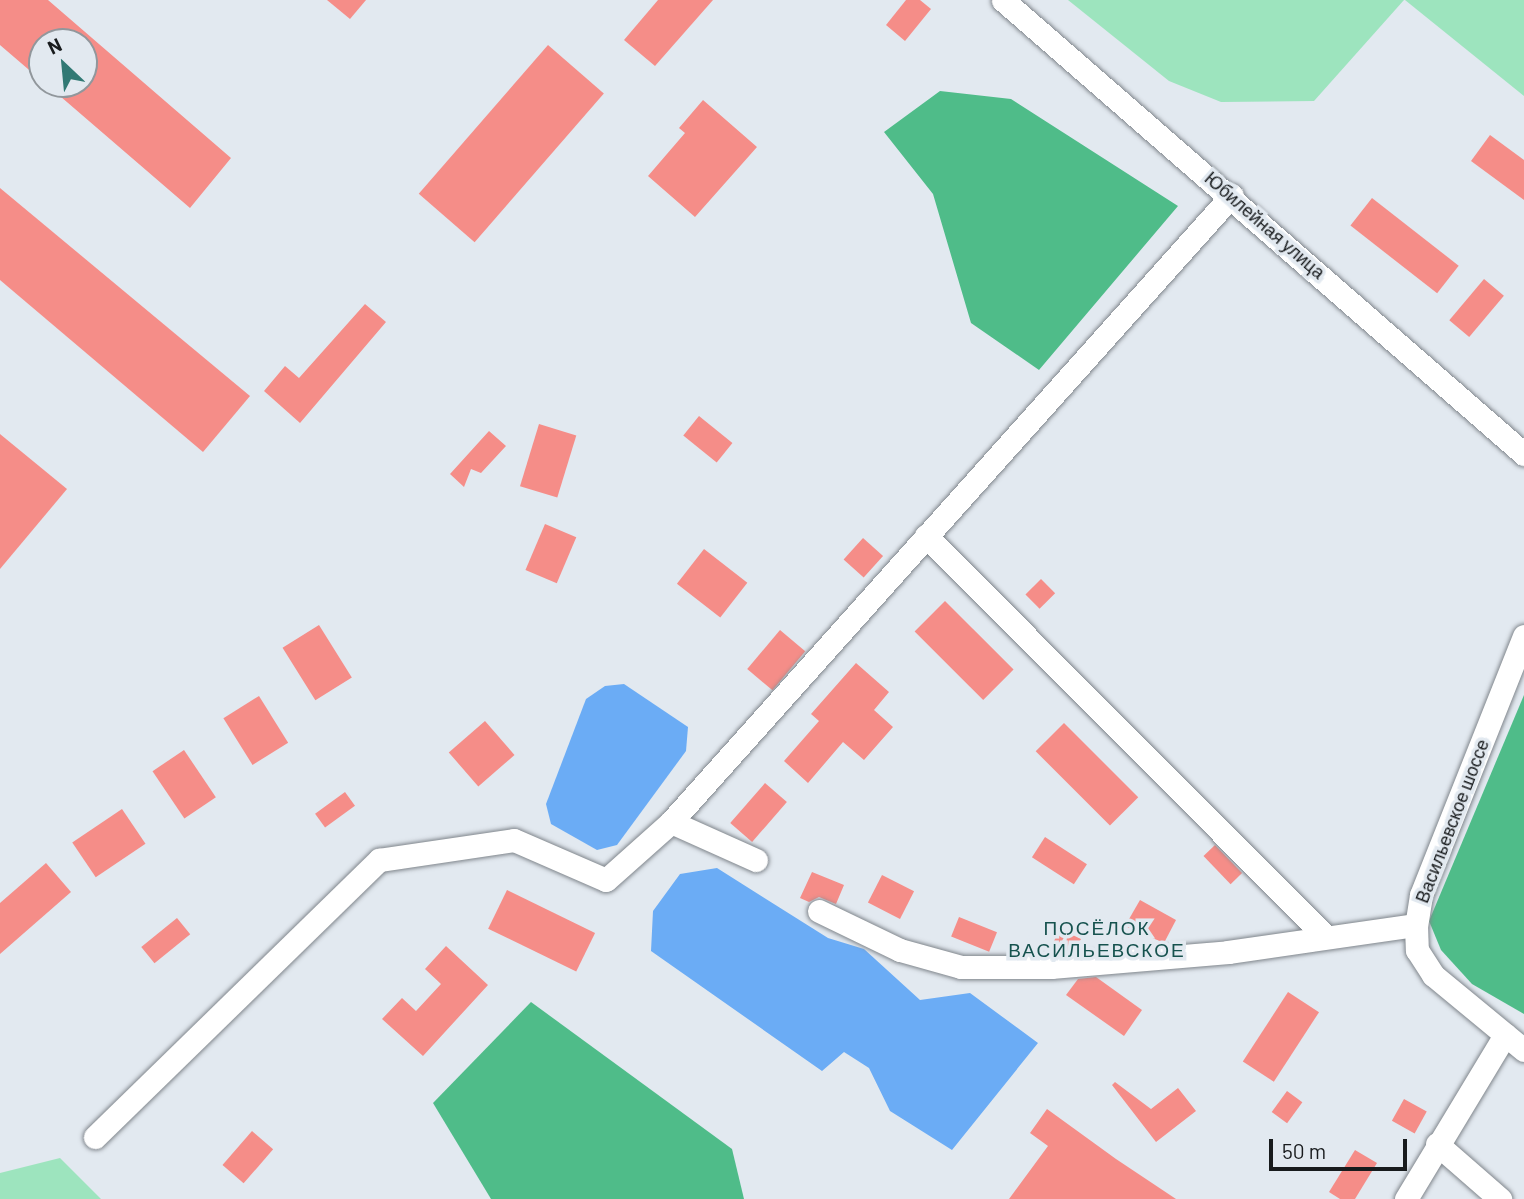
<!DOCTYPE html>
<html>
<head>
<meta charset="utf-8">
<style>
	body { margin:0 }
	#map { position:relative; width:1524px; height:1199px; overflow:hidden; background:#e2e9f0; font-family:Barlow,sans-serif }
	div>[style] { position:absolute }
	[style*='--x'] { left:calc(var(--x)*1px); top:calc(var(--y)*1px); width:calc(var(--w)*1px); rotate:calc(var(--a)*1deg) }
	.green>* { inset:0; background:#9de4be }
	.forest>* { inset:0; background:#4fbc89 }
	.water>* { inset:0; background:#6bacf5 }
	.building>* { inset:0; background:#f58d88; transform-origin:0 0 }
	.roads { filter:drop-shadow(0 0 2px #80868c) drop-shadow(0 0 2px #80868c) }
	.minor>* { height:23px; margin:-11.5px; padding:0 11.5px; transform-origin:11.5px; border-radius:11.5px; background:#fff }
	span { translate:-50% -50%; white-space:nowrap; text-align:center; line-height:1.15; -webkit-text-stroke:7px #e2e9f0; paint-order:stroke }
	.street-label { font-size:18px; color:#181b1d }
	.neighbourhood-label { font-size:19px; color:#16524e; letter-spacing:2px }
	.north { position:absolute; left:28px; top:28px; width:70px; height:70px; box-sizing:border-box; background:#e2e9f0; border:2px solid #91979c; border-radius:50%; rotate:334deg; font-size:19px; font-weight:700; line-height:28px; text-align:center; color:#181b1d }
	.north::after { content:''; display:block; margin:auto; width:24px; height:32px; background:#317974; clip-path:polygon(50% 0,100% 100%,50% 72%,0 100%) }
	.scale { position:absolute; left:1269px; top:1139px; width:138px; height:32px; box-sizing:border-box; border:4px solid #181b1d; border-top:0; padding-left:9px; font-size:21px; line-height:24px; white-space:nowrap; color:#181b1d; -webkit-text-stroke:5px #e2e9f0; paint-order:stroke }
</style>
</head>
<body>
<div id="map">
	<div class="green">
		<div style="clip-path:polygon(1068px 0,1404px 0,1314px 101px,1221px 102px,1169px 81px)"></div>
		<div style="clip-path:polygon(1405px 0,1524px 0,1524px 96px)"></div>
		<div style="clip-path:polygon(60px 1158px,101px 1199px,0 1199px,0 1173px)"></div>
	</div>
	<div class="forest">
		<div style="clip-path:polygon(940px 91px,1011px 99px,1178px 206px,1039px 370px,971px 323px,933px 194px,884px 132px)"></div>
		<div style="clip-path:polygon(1524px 695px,1524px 1014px,1472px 984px,1441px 950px,1429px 921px)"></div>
		<div style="clip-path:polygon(531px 1002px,732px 1149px,744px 1199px,491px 1199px,433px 1103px)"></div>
	</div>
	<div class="water">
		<div style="clip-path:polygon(624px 684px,688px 727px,686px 751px,617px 845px,597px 850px,551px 824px,546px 804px,586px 699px,605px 686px)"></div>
		<div style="clip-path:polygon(717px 868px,828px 938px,864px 949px,920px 1000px,970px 993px,1038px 1043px,952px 1150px,890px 1111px,869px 1068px,844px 1052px,822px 1071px,651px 951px,653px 911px,680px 874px)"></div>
	</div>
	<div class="building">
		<div style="clip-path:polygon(0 0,48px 0,231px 158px,190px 208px,46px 84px,84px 84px,84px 42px,42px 42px,42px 81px,0 45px)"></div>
		<div style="clip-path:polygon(327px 0,366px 0,350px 19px)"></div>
		<div style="clip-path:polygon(658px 0,713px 0,655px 66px,624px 40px)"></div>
		<div style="clip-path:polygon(906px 0,920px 0,931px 9px,905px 41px,886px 25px)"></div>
		<div style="left:548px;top:45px;width:74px;height:197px;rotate:41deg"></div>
		<div style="clip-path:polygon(703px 100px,757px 147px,695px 217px,648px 176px,685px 133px,679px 128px)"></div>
		<div style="clip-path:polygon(1490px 135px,1524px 160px,1524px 200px,1471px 161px)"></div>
		<div style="clip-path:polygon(0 188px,250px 396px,203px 452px,0 280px)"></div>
		<div style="left:1372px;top:198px;width:110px;height:35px;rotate:38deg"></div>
		<div style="left:1484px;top:279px;width:26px;height:54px;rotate:40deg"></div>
		<div style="clip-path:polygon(365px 304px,386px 322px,300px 423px,264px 391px,285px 366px,299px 378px)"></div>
		<div style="left:699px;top:416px;width:43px;height:25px;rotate:39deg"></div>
		<div style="left:539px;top:424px;width:39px;height:65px;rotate:17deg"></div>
		<div style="clip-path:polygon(489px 431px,506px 446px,481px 473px,471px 469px,464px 487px,450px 474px)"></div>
		<div style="clip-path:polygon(0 434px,67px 489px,0 569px)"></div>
		<div style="left:545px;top:524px;width:34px;height:50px;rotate:23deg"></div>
		<div style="left:863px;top:538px;width:27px;height:29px;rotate:42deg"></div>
		<div style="left:704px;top:549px;width:55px;height:44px;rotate:38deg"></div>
		<div style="left:1041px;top:579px;width:20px;height:22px;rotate:45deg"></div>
		<div style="left:945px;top:601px;width:97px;height:43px;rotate:45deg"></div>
		<div style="left:319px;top:625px;width:62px;height:43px;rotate:58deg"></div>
		<div style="left:780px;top:630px;width:33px;height:51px;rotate:40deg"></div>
		<div style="clip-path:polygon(856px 663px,889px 692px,874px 710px,893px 727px,864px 760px,843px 742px,808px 783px,784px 761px,819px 721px,811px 714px)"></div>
		<div style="left:259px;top:696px;width:55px;height:42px;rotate:58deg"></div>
		<div style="left:485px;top:721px;width:45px;height:48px;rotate:49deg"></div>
		<div style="left:1064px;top:723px;width:105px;height:40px;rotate:45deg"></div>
		<div style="left:184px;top:750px;width:57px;height:38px;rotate:56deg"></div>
		<div style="left:765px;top:783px;width:29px;height:53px;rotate:41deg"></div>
		<div style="left:345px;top:792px;width:17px;height:37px;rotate:54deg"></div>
		<div style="left:122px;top:809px;width:42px;height:60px;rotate:56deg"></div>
		<div style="left:1045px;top:837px;width:50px;height:24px;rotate:33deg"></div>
		<div style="left:1215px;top:845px;width:39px;height:16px;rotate:46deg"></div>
		<div style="clip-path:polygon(46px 863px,71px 892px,0 954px,0 903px)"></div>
		<div style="clip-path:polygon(812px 872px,844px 885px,836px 904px,819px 897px,809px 902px,800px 898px)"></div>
		<div style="left:882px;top:875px;width:36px;height:31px;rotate:27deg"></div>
		<div style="left:507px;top:890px;width:98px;height:43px;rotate:26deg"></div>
		<div style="clip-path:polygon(1140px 900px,1176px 920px,1164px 943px,1125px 926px)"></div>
		<div style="left:959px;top:917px;width:41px;height:21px;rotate:22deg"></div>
		<div style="left:177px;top:918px;width:21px;height:46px;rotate:51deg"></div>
		<div style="clip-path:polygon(1060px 929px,1081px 939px,1075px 951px,1049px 951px)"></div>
		<div style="clip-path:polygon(446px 946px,488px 985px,423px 1056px,382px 1019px,402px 998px,416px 1011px,441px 984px,425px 969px)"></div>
		<div style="clip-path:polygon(1096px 977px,1142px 1010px,1124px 1036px,1066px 995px,1078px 979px)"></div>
		<div style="left:1288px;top:992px;width:37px;height:83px;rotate:33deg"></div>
		<div style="clip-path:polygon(1115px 1082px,1151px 1109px,1178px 1088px,1196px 1111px,1156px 1142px,1112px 1085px)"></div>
		<div style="left:1287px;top:1091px;width:19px;height:26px;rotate:36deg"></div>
		<div style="left:1404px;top:1099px;width:26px;height:25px;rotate:29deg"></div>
		<div style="clip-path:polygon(1047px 1109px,1116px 1159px,1176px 1199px,1009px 1199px,1048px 1146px,1030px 1133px)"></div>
		<div style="left:252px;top:1131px;width:28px;height:45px;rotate:41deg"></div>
		<div style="clip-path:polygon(1355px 1150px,1377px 1163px,1355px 1199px,1340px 1199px,1329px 1192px)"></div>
	</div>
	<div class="roads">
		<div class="minor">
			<div style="--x:1003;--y:0;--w:691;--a:41.07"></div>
			<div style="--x:926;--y:536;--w:564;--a:45.07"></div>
			<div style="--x:1524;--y:636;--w:279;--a:111.7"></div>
			<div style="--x:1421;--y:895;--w:30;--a:99"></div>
			<div style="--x:1416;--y:925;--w:25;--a:88"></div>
			<div style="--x:1417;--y:950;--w:30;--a:57"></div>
			<div style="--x:1433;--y:975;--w:118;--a:39.5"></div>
			<div style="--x:671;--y:822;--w:93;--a:24.1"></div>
			<div style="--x:819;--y:911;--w:90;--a:25.7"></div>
			<div style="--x:900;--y:950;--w:63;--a:15.6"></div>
			<div style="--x:961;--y:967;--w:90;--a:0"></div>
			<div style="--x:1051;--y:967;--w:178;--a:-4.8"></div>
			<div style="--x:1228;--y:952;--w:190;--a:-8.2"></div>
			<div style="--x:95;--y:1137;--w:397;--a:-44.3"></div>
			<div style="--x:379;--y:860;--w:136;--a:-8.4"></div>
			<div style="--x:514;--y:840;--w:100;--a:23.5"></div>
			<div style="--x:606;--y:880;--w:87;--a:-41.7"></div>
			<div style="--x:671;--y:822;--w:841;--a:-48.18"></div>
			<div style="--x:1437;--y:1144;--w:84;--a:41.1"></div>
			<div style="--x:1406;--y:1199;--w:192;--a:-58.9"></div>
		</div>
	</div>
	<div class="street-label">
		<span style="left:1265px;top:225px;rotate:41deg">Юбилейная улица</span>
		<span style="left:1452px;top:821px;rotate:-69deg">Васильевское шоссе</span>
	</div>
	<div class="neighbourhood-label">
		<span style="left:1097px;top:939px">ПОСЁЛОК<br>ВАСИЛЬЕВСКОЕ</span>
	</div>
	<div class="north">N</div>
	<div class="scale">50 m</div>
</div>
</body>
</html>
